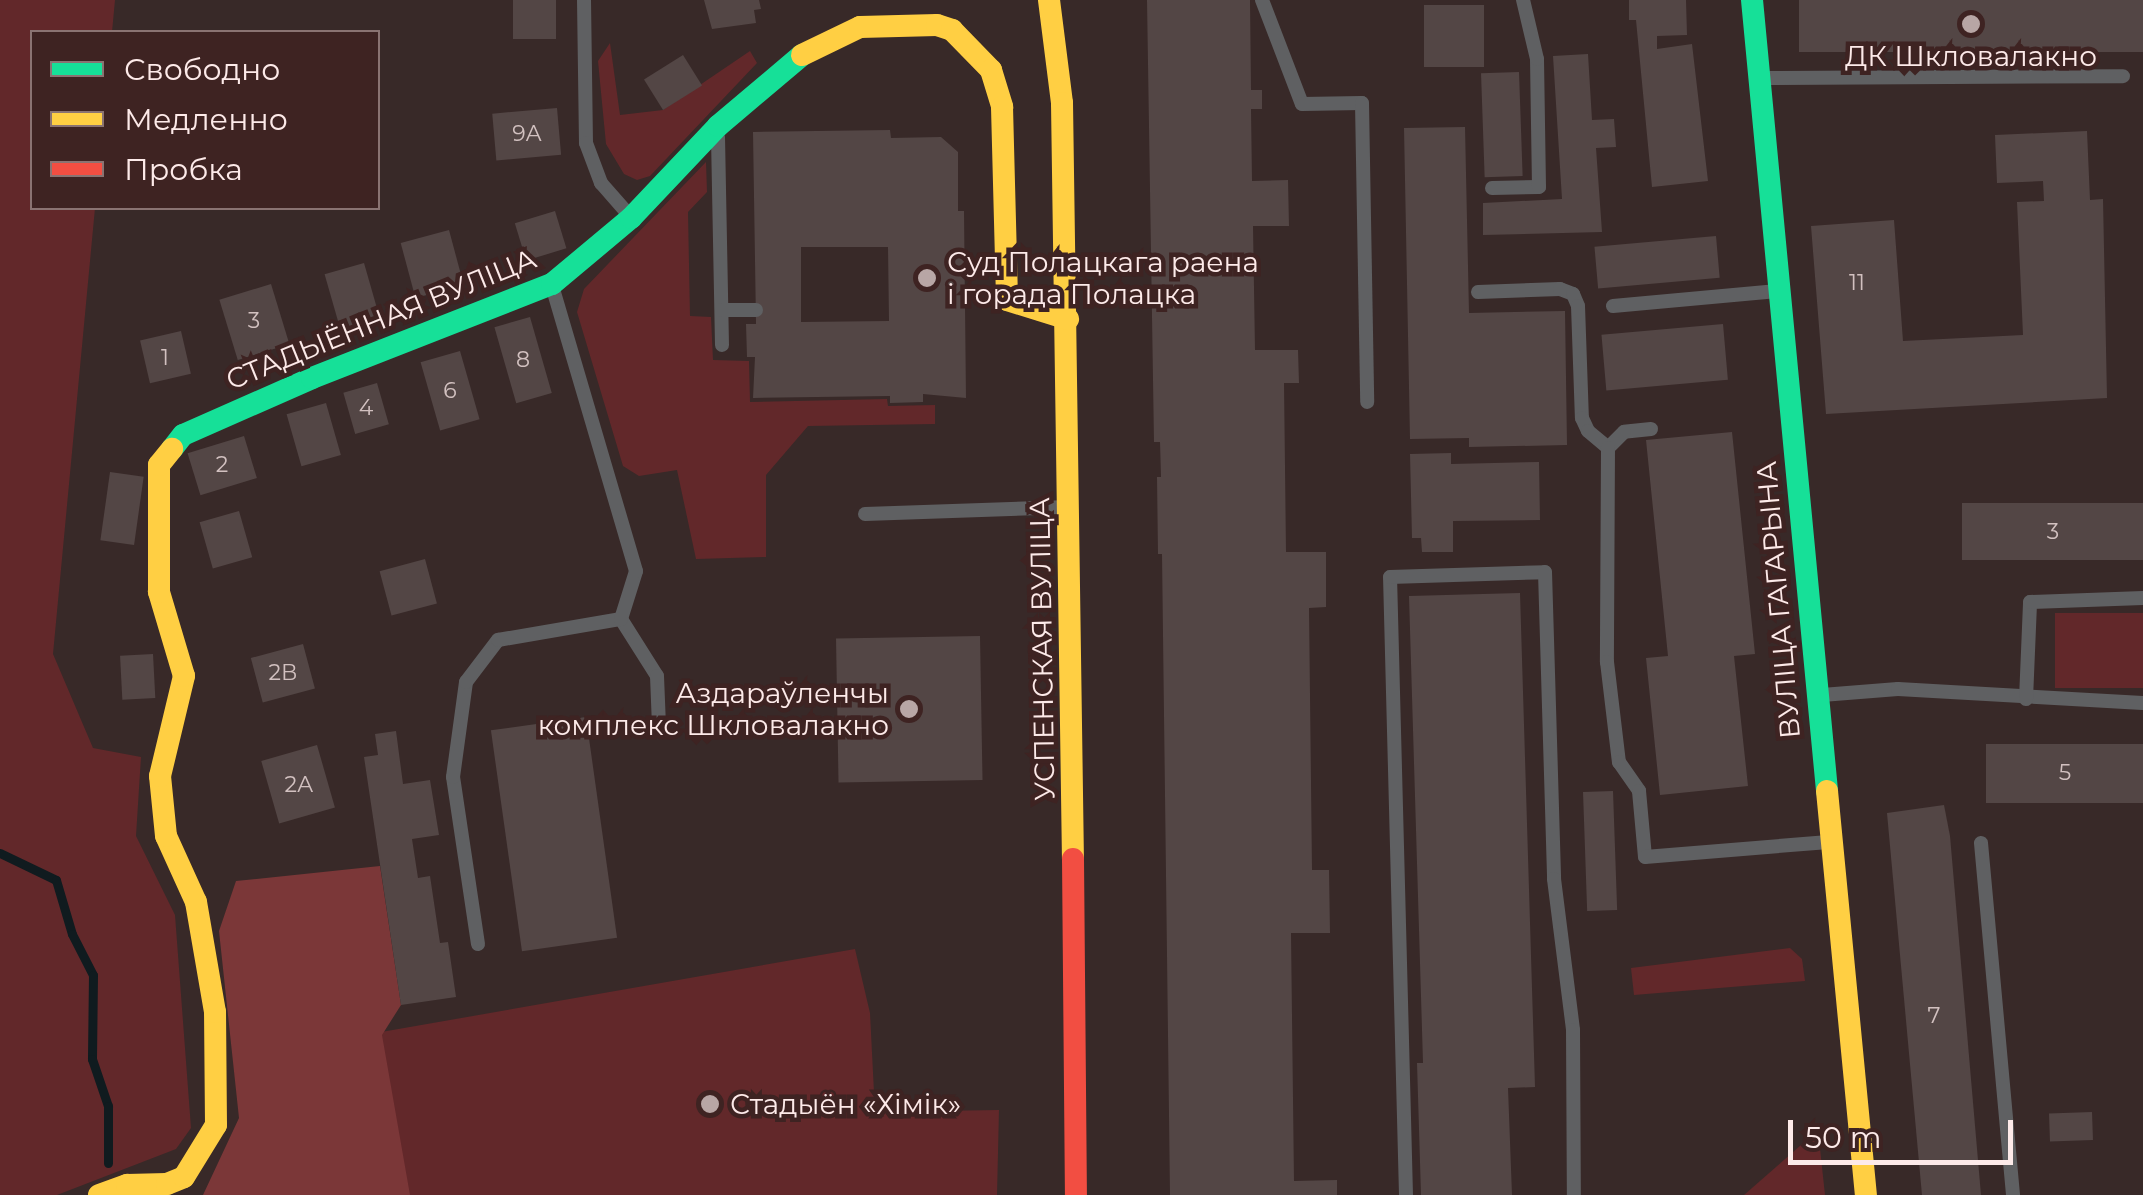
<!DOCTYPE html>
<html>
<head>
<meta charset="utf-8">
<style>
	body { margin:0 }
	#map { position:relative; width:2143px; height:1195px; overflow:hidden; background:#382928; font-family:Montserrat,sans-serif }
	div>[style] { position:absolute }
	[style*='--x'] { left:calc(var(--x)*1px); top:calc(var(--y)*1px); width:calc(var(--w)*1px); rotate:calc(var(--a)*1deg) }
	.green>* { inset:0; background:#62282a; transform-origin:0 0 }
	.forest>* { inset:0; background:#7b3738 }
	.stream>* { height:9px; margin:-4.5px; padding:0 4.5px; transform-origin:4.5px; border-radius:4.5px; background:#101b1f }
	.building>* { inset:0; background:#534645; transform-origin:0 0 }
	.lane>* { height:14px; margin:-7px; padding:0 7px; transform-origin:7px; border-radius:7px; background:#5f6062 }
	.fast>* { height:22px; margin:-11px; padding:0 11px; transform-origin:11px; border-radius:11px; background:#16e098 }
	.slow>* { height:22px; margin:-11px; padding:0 11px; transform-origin:11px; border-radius:11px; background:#ffcf43 }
	.jam>* { height:22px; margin:-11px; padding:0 11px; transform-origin:11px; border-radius:11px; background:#f24e42 }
	.dots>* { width:28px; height:28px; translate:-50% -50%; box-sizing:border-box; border:5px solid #3e2322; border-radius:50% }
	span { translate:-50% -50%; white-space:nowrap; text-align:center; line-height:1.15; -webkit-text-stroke:9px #3e2322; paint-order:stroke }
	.number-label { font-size:22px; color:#d2c1c0 }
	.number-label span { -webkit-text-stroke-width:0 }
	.poi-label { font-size:28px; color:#fdeae9 }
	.left { translate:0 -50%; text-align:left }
	.right { translate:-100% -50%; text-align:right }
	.street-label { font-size:28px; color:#fdeae9 }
	.legend { position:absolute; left:30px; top:30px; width:350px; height:180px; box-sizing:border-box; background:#3e2322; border:2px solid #8a7372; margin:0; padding:12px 18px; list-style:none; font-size:30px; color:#fdeae9 }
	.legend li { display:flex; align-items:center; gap:20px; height:50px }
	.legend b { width:50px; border:2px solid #8a7372 }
	.scale { position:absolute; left:1788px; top:1120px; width:225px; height:45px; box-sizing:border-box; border:5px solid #fdeae9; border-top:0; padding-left:12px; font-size:30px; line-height:35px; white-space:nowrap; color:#fdeae9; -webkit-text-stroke:8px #3e2322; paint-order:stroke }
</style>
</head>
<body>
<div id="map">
	<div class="green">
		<div style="clip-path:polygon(0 0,115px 0,112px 32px,32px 32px,32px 208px,95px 208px,53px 654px,93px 748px,141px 757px,136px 836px,175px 915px,191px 1128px,176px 1149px,57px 1195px,0 1195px)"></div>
		<div style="clip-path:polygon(610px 43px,620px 115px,663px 110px,750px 51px,757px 63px,650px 176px,637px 180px,624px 174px,606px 144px,598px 61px)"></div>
		<div style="clip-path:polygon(706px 162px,707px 192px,688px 212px,690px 316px,711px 317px,713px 360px,749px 361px,750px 402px,887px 399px,888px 406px,935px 405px,935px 424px,808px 426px,766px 475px,766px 557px,696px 559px,677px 470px,639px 476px,623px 466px,577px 312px,584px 289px)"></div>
		<div style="left:2143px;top:613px;width:75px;height:88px;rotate:90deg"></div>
		<div style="clip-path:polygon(1790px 948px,1802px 959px,1805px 981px,1634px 995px,1631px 968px)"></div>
		<div style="clip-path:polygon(855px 949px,870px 1013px,875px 1112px,999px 1110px,997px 1195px,262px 1195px,239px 1057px)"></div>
		<div style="clip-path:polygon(1818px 1130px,1825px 1195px,1744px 1195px)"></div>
	</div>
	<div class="forest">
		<div style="clip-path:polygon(380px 866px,401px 1005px,382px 1035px,410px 1195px,203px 1195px,239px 1118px,219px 931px,236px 881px)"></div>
	</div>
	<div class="stream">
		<div style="--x:0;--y:853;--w:62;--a:25.7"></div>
		<div style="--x:56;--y:880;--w:56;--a:73.5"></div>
		<div style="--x:72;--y:934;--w:46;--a:62.9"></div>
		<div style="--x:93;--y:975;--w:84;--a:90.7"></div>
		<div style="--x:92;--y:1059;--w:50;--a:71.2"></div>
		<div style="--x:108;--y:1106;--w:57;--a:90"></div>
	</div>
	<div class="building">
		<div style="left:513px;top:0;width:43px;height:39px"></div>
		<div style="clip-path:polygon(704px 0,759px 0,761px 9px,754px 10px,756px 23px,712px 29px)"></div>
		<div style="clip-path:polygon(1147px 0,1250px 0,1251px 90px,1262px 90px,1262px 109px,1251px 109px,1252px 181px,1288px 180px,1289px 226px,1253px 226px,1255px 350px,1298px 350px,1299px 383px,1284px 383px,1286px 552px,1326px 552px,1326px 607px,1309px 608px,1312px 870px,1329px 870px,1330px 933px,1291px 933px,1294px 1181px,1337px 1180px,1337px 1195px,1170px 1195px,1162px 554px,1158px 554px,1157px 477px,1161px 477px,1160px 442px,1154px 442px)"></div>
		<div style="clip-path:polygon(1629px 0,1686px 0,1687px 35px,1657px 36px,1657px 49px,1692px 44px,1708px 181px,1652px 187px,1636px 20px,1629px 20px)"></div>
		<div style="left:1799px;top:0;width:344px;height:52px"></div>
		<div style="left:1484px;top:5px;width:62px;height:60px;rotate:90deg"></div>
		<div style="clip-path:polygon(1588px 54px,1592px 120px,1614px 119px,1616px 147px,1596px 148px,1602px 232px,1483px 235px,1483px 203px,1562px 199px,1553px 56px)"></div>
		<div style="left:683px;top:55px;width:36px;height:46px;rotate:58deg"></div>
		<div style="left:1519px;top:72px;width:104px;height:38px;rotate:88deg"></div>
		<div style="left:557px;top:108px;width:47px;height:65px;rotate:85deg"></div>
		<div style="clip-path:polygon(1465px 127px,1469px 313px,1565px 311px,1567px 445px,1469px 447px,1469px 438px,1410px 439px,1404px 128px)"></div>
		<div style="clip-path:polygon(evenodd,890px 130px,891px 138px,941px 137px,958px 152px,958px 211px,964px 211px,966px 398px,923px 394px,923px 402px,890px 403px,890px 396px,753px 398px,755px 357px,747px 357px,746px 324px,756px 324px,753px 132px,890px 130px,801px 247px,888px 247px,889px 321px,801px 322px,801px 247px)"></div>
		<div style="clip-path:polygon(2087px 131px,2090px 200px,2103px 199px,2107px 398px,1826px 414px,1811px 226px,1894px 220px,1903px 341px,2023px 335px,2017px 202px,2044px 201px,2043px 181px,1997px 183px,1995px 135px)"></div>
		<div style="left:555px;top:211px;width:39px;height:42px;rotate:73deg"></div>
		<div style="left:449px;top:230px;width:57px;height:50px;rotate:75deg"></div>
		<div style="left:1716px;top:236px;width:42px;height:122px;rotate:85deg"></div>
		<div style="left:364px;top:263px;width:58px;height:41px;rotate:74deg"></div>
		<div style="left:271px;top:284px;width:63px;height:54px;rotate:73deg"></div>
		<div style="left:530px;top:317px;width:79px;height:37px;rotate:74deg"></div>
		<div style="left:1723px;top:324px;width:56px;height:122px;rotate:85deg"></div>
		<div style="left:181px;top:331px;width:44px;height:42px;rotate:77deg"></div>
		<div style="left:460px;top:351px;width:71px;height:41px;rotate:74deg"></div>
		<div style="left:377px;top:383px;width:43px;height:35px;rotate:74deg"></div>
		<div style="left:326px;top:403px;width:54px;height:41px;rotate:74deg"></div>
		<div style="clip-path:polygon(1732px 432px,1755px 654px,1734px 656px,1748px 786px,1660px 795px,1646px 658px,1668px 656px,1646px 440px)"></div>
		<div style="left:244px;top:436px;width:44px;height:59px;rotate:73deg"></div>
		<div style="clip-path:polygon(1451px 453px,1451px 464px,1539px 462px,1540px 520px,1453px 521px,1453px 552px,1422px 552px,1421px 538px,1412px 538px,1410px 454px)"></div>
		<div style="left:110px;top:472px;width:34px;height:69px;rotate:8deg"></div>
		<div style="left:2143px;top:503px;width:57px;height:181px;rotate:90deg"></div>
		<div style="left:239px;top:511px;width:48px;height:41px;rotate:74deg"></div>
		<div style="left:425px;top:559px;width:46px;height:47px;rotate:75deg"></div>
		<div style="clip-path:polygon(1520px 593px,1535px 1087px,1508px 1088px,1512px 1195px,1421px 1195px,1417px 1063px,1423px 1063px,1409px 596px)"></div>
		<div style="left:980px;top:636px;width:144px;height:144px;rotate:89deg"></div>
		<div style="left:303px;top:644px;width:46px;height:54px;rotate:75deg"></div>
		<div style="left:153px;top:654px;width:44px;height:33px;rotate:87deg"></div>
		<div style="left:586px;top:717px;width:223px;height:96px;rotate:82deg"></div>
		<div style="clip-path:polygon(396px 731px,403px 784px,430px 780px,439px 835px,412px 839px,418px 878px,430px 876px,440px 943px,448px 942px,456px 997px,401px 1005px,364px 757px,378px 755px,375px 734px)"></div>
		<div style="left:1986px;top:744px;width:157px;height:59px"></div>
		<div style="left:317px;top:745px;width:65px;height:58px;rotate:74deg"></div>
		<div style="left:1613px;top:791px;width:119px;height:30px;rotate:88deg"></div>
		<div style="clip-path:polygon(1944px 805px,1950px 836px,1981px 1195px,1922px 1195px,1887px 813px)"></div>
		<div style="left:2092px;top:1112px;width:28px;height:43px;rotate:88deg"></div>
	</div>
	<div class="lane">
		<div style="--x:584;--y:0;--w:143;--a:89.2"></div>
		<div style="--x:586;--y:143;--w:43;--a:69.4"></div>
		<div style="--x:601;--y:183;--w:44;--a:48.7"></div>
		<div style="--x:1262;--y:0;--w:111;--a:69"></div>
		<div style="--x:1302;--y:104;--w:60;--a:-1"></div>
		<div style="--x:1362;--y:103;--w:299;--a:89"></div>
		<div style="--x:1765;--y:78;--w:358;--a:-0.3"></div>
		<div style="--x:718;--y:137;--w:208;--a:88.9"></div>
		<div style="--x:1492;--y:188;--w:47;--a:-1.2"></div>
		<div style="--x:1539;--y:187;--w:128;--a:-90.9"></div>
		<div style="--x:1537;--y:59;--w:61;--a:-103.3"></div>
		<div style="--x:1478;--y:292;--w:82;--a:-2.1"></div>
		<div style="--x:1560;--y:289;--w:14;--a:21"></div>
		<div style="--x:1573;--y:294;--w:13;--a:67"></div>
		<div style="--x:1578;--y:306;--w:112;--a:88"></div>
		<div style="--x:1582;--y:418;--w:14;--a:65"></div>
		<div style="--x:1588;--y:431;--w:26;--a:40"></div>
		<div style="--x:1613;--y:306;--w:165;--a:-5.2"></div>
		<div style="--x:722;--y:310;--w:34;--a:0"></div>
		<div style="--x:1651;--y:429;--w:27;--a:174"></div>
		<div style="--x:1624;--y:432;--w:23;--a:135"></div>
		<div style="--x:1608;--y:448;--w:214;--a:90.3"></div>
		<div style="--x:1607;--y:662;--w:101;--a:83.2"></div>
		<div style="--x:1619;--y:762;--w:35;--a:55"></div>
		<div style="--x:1639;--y:791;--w:66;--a:84.8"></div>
		<div style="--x:1645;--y:857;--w:184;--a:-4.7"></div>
		<div style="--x:865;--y:514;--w:204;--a:-2"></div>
		<div style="--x:621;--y:619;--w:67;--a:57.7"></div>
		<div style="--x:657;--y:676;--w:50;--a:87.7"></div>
		<div style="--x:1822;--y:695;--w:76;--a:-4.5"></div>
		<div style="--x:1898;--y:689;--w:245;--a:3.3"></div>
		<div style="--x:2026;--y:699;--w:97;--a:-87.6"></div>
		<div style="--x:2030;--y:602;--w:113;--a:-2"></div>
		<div style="--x:1981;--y:843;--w:353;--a:84.8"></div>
		<div style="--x:478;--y:944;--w:169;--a:-98.5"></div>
		<div style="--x:453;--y:777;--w:96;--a:-82.2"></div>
		<div style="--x:466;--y:682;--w:53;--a:-52.7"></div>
		<div style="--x:498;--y:640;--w:125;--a:-9.7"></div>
		<div style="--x:621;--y:619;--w:50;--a:-72.6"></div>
		<div style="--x:636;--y:571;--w:294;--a:-106.4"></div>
		<div style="--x:1406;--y:1195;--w:618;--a:-91.48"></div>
		<div style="--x:1390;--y:577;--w:155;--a:-1.8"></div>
		<div style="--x:1545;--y:572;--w:307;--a:88.3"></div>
		<div style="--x:1554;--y:879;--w:152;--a:82.8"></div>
		<div style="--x:1573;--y:1030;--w:165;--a:89.7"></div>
	</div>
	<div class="fast">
		<div style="--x:1752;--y:0;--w:795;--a:84.58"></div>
		<div style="--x:172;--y:449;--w:18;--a:-52"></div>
		<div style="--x:183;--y:435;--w:141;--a:-23.8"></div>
		<div style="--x:312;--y:378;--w:258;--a:-21.4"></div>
		<div style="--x:552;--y:284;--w:103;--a:-39.9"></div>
		<div style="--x:631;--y:218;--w:127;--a:-46.6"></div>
		<div style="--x:718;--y:126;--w:110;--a:-40.2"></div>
	</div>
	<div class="slow">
		<div style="--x:1049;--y:0;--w:104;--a:82.8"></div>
		<div style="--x:1062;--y:103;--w:756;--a:89.17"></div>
		<div style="--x:802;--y:55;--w:64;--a:-25.8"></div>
		<div style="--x:860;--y:27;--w:77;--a:-1.5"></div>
		<div style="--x:937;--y:25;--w:16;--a:18"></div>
		<div style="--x:952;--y:30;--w:56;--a:45.7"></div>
		<div style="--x:991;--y:70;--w:39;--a:73"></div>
		<div style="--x:1002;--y:107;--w:193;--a:88.5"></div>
		<div style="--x:1007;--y:300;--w:64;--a:17.3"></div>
		<div style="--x:1827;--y:791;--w:406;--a:84.5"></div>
		<div style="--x:99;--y:1195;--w:30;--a:-20"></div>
		<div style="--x:127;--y:1185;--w:40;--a:-1.4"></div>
		<div style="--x:167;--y:1184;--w:18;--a:-22"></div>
		<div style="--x:184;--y:1177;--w:61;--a:-58.4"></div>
		<div style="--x:216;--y:1125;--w:113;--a:-90.5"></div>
		<div style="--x:215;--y:1012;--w:112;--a:-99.8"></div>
		<div style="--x:196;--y:902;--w:72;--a:-114.4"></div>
		<div style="--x:166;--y:836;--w:60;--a:-95.7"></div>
		<div style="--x:160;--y:776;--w:103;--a:-76.5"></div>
		<div style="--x:184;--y:676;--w:88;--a:-106.6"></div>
		<div style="--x:159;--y:592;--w:127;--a:-90"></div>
		<div style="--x:159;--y:465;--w:21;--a:-51"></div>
	</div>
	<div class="jam">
		<div style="--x:1073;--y:859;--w:336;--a:89.5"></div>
	</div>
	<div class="dots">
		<div style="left:1971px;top:24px;background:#b8a6a5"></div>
		<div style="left:927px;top:278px;background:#b8a6a5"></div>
		<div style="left:909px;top:709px;background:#b8a6a5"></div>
		<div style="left:710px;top:1104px;background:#b8a6a5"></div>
	</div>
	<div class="number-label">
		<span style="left:527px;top:134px">9А</span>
		<span style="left:1857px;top:283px">11</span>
		<span style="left:254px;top:321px">3</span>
		<span style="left:165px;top:358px">1</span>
		<span style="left:523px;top:360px">8</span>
		<span style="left:450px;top:391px">6</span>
		<span style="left:366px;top:408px">4</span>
		<span style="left:222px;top:465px">2</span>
		<span style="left:2053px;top:532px">3</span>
		<span style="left:283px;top:673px">2В</span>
		<span style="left:2065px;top:773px">5</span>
		<span style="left:299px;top:785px">2А</span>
		<span style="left:1934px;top:1016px">7</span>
	</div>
	<div class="poi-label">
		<span style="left:1971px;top:56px">ДК Шкловалакно</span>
		<span class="left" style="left:947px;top:278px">Суд Полацкага раена<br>і горада Полацка</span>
		<span class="right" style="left:889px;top:709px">Аздараўленчы<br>комплекс Шкловалакно</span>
		<span class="left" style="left:730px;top:1104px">Стадыён «Хімік»</span>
	</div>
	<div class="street-label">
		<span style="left:381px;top:319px;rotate:-22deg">СТАДЫЁННАЯ ВУЛІЦА</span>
		<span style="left:1778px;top:600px;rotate:-95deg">ВУЛІЦА ГАГАРЫНА</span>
		<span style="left:1042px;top:649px;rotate:-91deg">УСПЕНСКАЯ ВУЛІЦА</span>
	</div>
	<ul class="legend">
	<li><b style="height:12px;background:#16e098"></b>Свободно</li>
	<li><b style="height:12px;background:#ffcf43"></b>Медленно</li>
	<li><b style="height:12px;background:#f24e42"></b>Пробка</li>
	</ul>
	<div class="scale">50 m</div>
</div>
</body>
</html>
